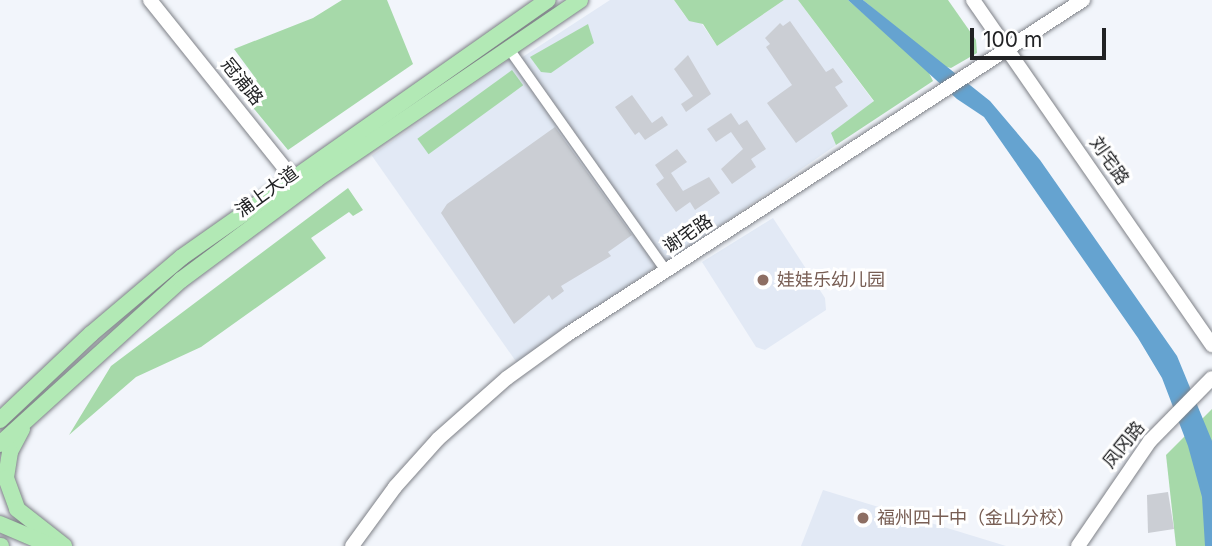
<!DOCTYPE html>
<html>
<head>
<meta charset="utf-8">
<style>
	body { margin:0 }
	#map { position:relative; width:1212px; height:546px; overflow:hidden; background:#f2f5fb; font-family:Inter,"Noto Sans SC",sans-serif }
	div>[style] { position:absolute }
	[style*='--x'] { left:calc(var(--x)*1px); top:calc(var(--y)*1px); width:calc(var(--w)*1px); rotate:calc(var(--a)*1deg) }
	.built>* { inset:0; background:#e2e9f5; transform-origin:0 0 }
	.green>* { inset:0; background:#a6d9a9; transform-origin:0 0 }
	.water>* { inset:0; background:#65a3d0 }
	.building>* { inset:0; background:#cbced4 }
	.roads { filter:drop-shadow(0 0 2px #7e8187) drop-shadow(0 0 2px #7e8187) }
	.street>* { height:10px; margin:-5px; padding:0 5px; transform-origin:5px; border-radius:5px; background:#fff }
	.secondary>* { height:14px; margin:-7px; padding:0 7px; transform-origin:7px; border-radius:7px; background:#fff }
	.primary>* { height:16px; margin:-8px; padding:0 8px; transform-origin:8px; border-radius:8px; background:#b2e9b5 }
	.dots>* { width:19px; height:19px; translate:-50% -50%; box-sizing:border-box; border:4px solid #fff; border-radius:50% }
	span { translate:-50% -50%; white-space:nowrap; text-align:center; line-height:1.15; -webkit-text-stroke:6px #fff; paint-order:stroke }
	.street-label { font-size:18px; color:#212224 }
	.education-label { font-size:18px; color:#785e54 }
	.left { translate:0 -50%; text-align:left }
	.scale { position:absolute; left:970px; top:28px; width:136px; height:32px; box-sizing:border-box; border:4px solid #212224; border-top:0; padding-left:9px; font-size:21px; line-height:24px; white-space:nowrap; color:#212224; -webkit-text-stroke:5px #fff; paint-order:stroke }
</style>
</head>
<body>
<div id="map">
	<div class="built">
		<div style="clip-path:polygon(610px 0,674px 0,685px 16px,702px 24px,717px 46px,784px 0,798px 0,874px 102px,832px 133px,836px 145px,665px 264px,521px 58px)"></div>
		<div style="left:511px;top:58px;width:254px;height:170px;rotate:55deg"></div>
		<div style="clip-path:polygon(773px 218px,825px 298px,826px 310px,765px 350px,756px 347px,702px 262px)"></div>
		<div style="clip-path:polygon(823px 490px,1006px 546px,801px 546px)"></div>
	</div>
	<div class="green">
		<div style="clip-path:polygon(342px 0,387px 0,413px 64px,288px 150px,241px 93px,257px 80px,234px 49px,313px 18px)"></div>
		<div style="clip-path:polygon(674px 0,784px 0,717px 46px,703px 24px,689px 21px)"></div>
		<div style="clip-path:polygon(798px 0,848px 0,927px 69px,933px 81px,836px 145px,831px 133px,874px 101px)"></div>
		<div style="clip-path:polygon(863px 0,948px 0,976px 40px,977px 53px,951px 68px,942px 66px)"></div>
		<div style="clip-path:polygon(588px 24px,594px 43px,551px 73px,541px 72px,530px 57px)"></div>
		<div style="left:512px;top:70px;width:19px;height:117px;rotate:54deg"></div>
		<div style="clip-path:polygon(348px 188px,363px 210px,353px 216px,349px 212px,311px 238px,326px 258px,201px 347px,136px 377px,69px 435px,111px 366px)"></div>
		<div style="clip-path:polygon(1212px 409px,1212px 546px,1176px 546px,1166px 455px)"></div>
	</div>
	<div class="water">
		<div style="clip-path:polygon(848px 0,863px 0,990px 101px,1040px 160px,1177px 356px,1212px 441px,1212px 546px,1205px 546px,1202px 497px,1188px 446px,1162px 378px,1138px 338px,984px 117px,957px 99px)"></div>
	</div>
	<div class="building">
		<div style="clip-path:polygon(790px 21px,826px 72px,833px 68px,843px 82px,835px 87px,848px 106px,796px 143px,767px 103px,792px 85px,766px 47px,770px 44px,765px 38px,780px 23px,783px 26px)"></div>
		<div style="clip-path:polygon(688px 55px,711px 94px,686px 112px,681px 104px,693px 96px,674px 69px)"></div>
		<div style="clip-path:polygon(632px 95px,652px 123px,662px 116px,668px 125px,645px 140px,639px 132px,635px 135px,615px 107px)"></div>
		<div style="clip-path:polygon(731px 113px,739px 125px,747px 120px,766px 149px,751px 159px,756px 167px,732px 184px,721px 169px,743px 149px,731px 132px,716px 142px,707px 129px)"></div>
		<div style="clip-path:polygon(555px 127px,632px 235px,608px 252px,611px 256px,561px 286px,564px 291px,552px 300px,549px 295px,514px 324px,441px 213px,447px 204px)"></div>
		<div style="clip-path:polygon(677px 149px,687px 162px,671px 173px,683px 191px,709px 177px,720px 193px,695px 210px,690px 202px,676px 212px,656px 184px,664px 178px,655px 165px)"></div>
		<div style="clip-path:polygon(1168px 492px,1174px 529px,1148px 533px,1147px 495px)"></div>
	</div>
	<div class="roads">
		<div class="street">
			<div style="--x:509;--y:49;--w:272;--a:54.7"></div>
		</div>
		<div class="secondary">
			<div style="--x:150;--y:0;--w:240;--a:51.3"></div>
			<div style="--x:973;--y:0;--w:420;--a:55.3"></div>
			<div style="--x:352;--y:546;--w:73;--a:-53.9"></div>
			<div style="--x:395;--y:487;--w:64;--a:-48.1"></div>
			<div style="--x:438;--y:439;--w:92;--a:-41.5"></div>
			<div style="--x:507;--y:378;--w:75;--a:-35.8"></div>
			<div style="--x:568;--y:334;--w:614;--a:-32.97"></div>
			<div style="--x:1078;--y:546;--w:127;--a:-55.6"></div>
			<div style="--x:1150;--y:441;--w:88;--a:-45.5"></div>
		</div>
		<div class="primary">
			<div style="--x:0;--y:420;--w:125;--a:-43.4"></div>
			<div style="--x:91;--y:334;--w:119;--a:-40.2"></div>
			<div style="--x:182;--y:257;--w:447;--a:-35.1"></div>
			<div style="--x:22;--y:429;--w:26;--a:118"></div>
			<div style="--x:10;--y:452;--w:26;--a:99"></div>
			<div style="--x:6;--y:478;--w:33;--a:70"></div>
			<div style="--x:17;--y:509;--w:60;--a:38.2"></div>
			<div style="--x:0;--y:444;--w:244;--a:-42.2"></div>
			<div style="--x:181;--y:280;--w:169;--a:-36.6"></div>
			<div style="--x:317;--y:179;--w:318;--a:-34.2"></div>
			<div style="--x:0;--y:524;--w:56;--a:22.9"></div>
			<div style="--x:0;--y:546;--w:1;--a:0"></div>
		</div>
	</div>
	<div class="dots">
		<div style="left:763px;top:280px;background:#8d6e63"></div>
		<div style="left:863px;top:518px;background:#8d6e63"></div>
	</div>
	<div class="street-label">
		<span style="left:242px;top:82px;rotate:51deg">冠浦路</span>
		<span style="left:1109px;top:161px;rotate:55deg">刘宅路</span>
		<span style="left:267px;top:192px;rotate:-36deg">浦上大道</span>
		<span style="left:688px;top:234px;rotate:-33deg">谢宅路</span>
		<span style="left:1124px;top:445px;rotate:-51deg">凤冈路</span>
	</div>
	<div class="education-label">
		<span class="left" style="left:777px;top:280px">娃娃乐幼儿园</span>
		<span class="left" style="left:877px;top:518px">福州四十中（金山分校）</span>
	</div>
	<div class="scale">100 m</div>
</div>
</body>
</html>
